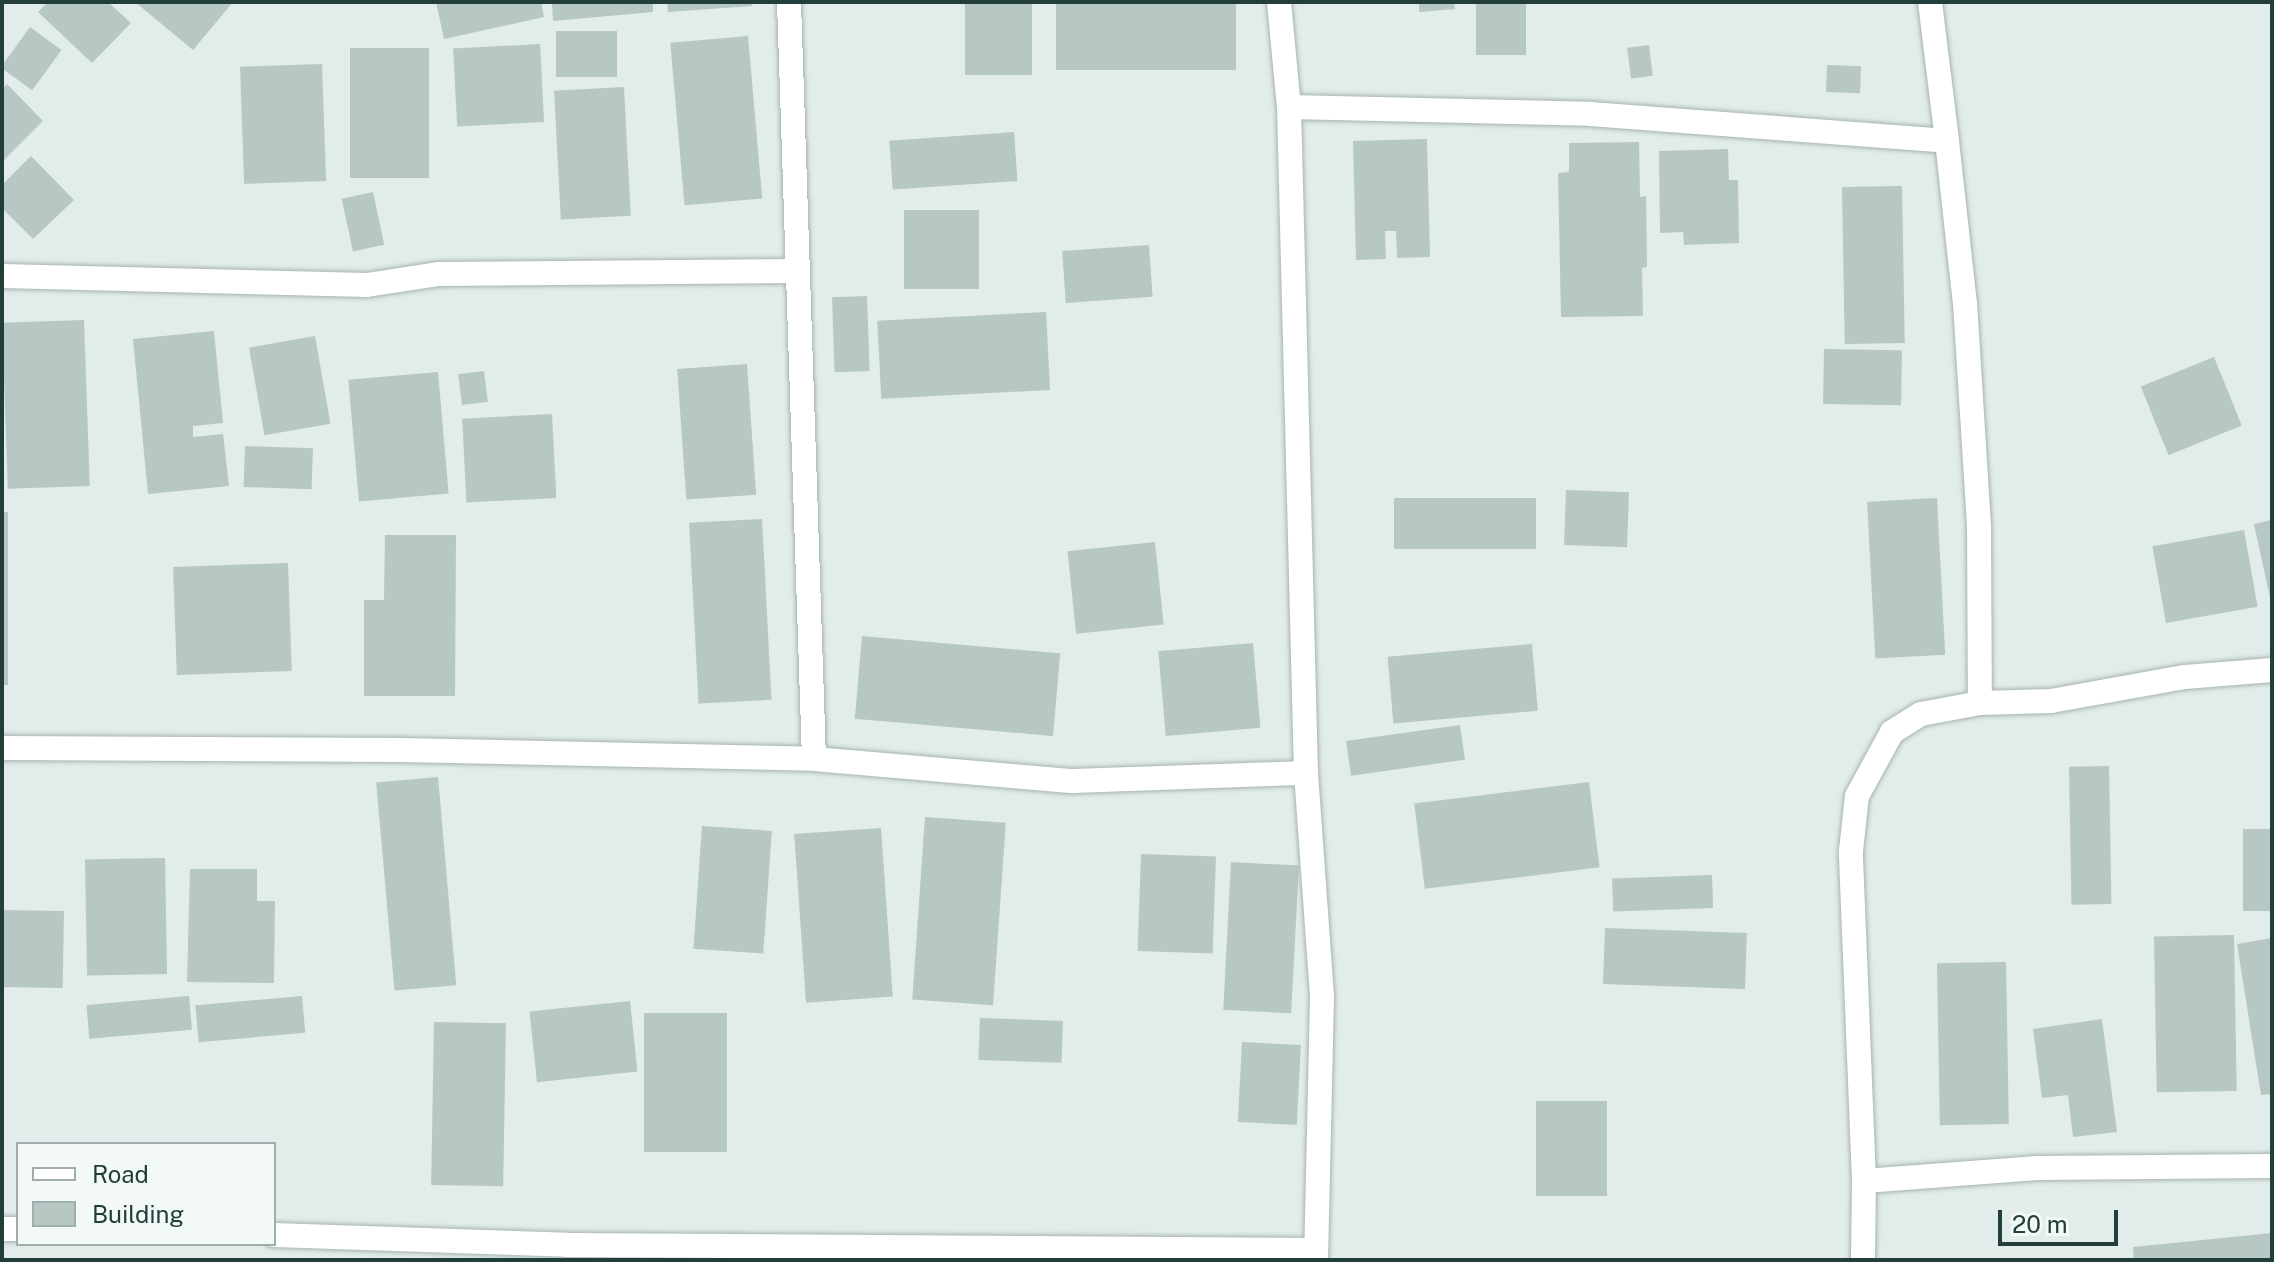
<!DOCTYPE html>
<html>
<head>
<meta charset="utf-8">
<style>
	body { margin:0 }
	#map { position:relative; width:2274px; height:1262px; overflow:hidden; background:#e2ecea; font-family:"Public Sans",sans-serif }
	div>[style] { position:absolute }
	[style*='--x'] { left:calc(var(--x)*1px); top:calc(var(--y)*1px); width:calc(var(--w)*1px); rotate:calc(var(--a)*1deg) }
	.building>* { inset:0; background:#b7c7c3; transform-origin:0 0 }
	.roads { filter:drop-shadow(0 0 2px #a5b4b2) drop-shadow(0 0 2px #a5b4b2) }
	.minor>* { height:24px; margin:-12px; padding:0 12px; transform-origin:12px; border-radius:12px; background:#fff }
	span { translate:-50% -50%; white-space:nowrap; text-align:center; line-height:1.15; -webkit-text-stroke:6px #f3f9f7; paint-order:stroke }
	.frame { position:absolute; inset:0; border:4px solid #223e3b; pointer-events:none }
	.legend { position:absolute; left:16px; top:1142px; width:260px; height:104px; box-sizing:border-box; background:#f3f9f7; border:2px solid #9faeac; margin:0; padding:10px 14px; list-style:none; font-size:24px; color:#223e3b }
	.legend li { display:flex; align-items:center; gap:16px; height:40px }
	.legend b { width:40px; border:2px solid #9faeac }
	.scale { position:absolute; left:1998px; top:1210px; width:120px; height:36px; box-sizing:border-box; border:4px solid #223e3b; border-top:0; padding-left:10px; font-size:24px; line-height:28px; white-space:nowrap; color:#223e3b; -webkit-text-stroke:6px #f3f9f7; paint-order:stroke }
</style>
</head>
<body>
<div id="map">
	<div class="building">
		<div style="clip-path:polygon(48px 2px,108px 2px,131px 23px,92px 63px,38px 12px)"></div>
		<div style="clip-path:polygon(135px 2px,233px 2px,193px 50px)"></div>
		<div style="clip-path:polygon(436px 2px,541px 2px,544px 17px,444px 39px)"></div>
		<div style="clip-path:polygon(552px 2px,653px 2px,653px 12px,553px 21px)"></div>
		<div style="clip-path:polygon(667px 2px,751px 2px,752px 6px,668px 12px)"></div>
		<div style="left:965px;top:2px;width:67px;height:73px"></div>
		<div style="left:1056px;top:2px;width:180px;height:68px"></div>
		<div style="clip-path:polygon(1419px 2px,1454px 2px,1455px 9px,1419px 12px)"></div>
		<div style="left:1476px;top:2px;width:50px;height:53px"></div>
		<div style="left:30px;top:27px;width:39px;height:50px;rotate:36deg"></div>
		<div style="left:617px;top:31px;width:46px;height:61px;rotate:90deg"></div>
		<div style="left:748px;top:36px;width:163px;height:78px;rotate:85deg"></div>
		<div style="left:540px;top:44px;width:78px;height:87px;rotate:87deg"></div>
		<div style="left:1649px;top:45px;width:31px;height:22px;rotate:83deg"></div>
		<div style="left:429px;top:48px;width:130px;height:79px;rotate:90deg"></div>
		<div style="left:322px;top:64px;width:117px;height:82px;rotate:88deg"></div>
		<div style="left:1827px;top:65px;width:34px;height:27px;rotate:2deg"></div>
		<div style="clip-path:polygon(7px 84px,43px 121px,2px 162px,2px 89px)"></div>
		<div style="left:624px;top:87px;width:129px;height:70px;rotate:87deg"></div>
		<div style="left:1014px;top:132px;width:49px;height:125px;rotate:86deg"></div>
		<div style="clip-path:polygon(1427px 139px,1430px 257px,1397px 258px,1396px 231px,1385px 231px,1386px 259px,1356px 260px,1353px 141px)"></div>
		<div style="clip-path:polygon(1639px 142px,1640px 197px,1646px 196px,1647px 267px,1642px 268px,1643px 316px,1561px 317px,1558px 173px,1569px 172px,1569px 143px)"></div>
		<div style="clip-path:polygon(1728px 149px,1729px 180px,1738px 180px,1739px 243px,1684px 245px,1683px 232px,1660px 233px,1659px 151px)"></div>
		<div style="clip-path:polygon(31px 156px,74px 200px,33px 239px,2px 208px,2px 185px)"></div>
		<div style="left:1902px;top:186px;width:157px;height:60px;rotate:89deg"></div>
		<div style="left:373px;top:192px;width:54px;height:32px;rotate:78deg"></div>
		<div style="left:904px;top:210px;width:75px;height:79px"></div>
		<div style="left:1149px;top:245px;width:52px;height:87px;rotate:86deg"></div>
		<div style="left:867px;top:296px;width:75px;height:35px;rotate:88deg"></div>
		<div style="left:1046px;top:312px;width:78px;height:169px;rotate:87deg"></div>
		<div style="left:84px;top:320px;width:166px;height:82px;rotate:88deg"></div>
		<div style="clip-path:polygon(214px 331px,223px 423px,193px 426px,193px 437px,223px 434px,229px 486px,148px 494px,133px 339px)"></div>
		<div style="left:315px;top:336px;width:89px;height:67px;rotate:80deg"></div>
		<div style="left:1824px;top:349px;width:78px;height:55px;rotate:1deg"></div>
		<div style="left:2214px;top:357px;width:74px;height:79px;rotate:68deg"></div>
		<div style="left:747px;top:364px;width:131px;height:70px;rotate:86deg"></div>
		<div style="left:484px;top:371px;width:31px;height:26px;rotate:83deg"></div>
		<div style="left:438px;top:372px;width:122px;height:90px;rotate:85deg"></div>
		<div style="left:552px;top:414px;width:84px;height:90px;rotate:87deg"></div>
		<div style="left:245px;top:446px;width:68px;height:41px;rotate:2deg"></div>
		<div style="left:1566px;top:490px;width:63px;height:55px;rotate:2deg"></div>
		<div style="left:1394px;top:498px;width:142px;height:51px"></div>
		<div style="left:1937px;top:498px;width:157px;height:70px;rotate:87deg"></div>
		<div style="left:2px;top:512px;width:6px;height:173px"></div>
		<div style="left:762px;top:519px;width:181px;height:73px;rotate:87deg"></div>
		<div style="clip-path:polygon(2272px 520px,2272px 602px,2271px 602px,2254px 524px)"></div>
		<div style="left:2244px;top:530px;width:78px;height:93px;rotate:80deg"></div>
		<div style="clip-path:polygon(385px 535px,456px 535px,455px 696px,364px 696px,364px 600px,384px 600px)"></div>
		<div style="left:1155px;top:542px;width:83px;height:88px;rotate:84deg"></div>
		<div style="left:288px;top:563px;width:108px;height:115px;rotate:88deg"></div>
		<div style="left:862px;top:636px;width:199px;height:83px;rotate:5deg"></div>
		<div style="left:1253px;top:643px;width:85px;height:95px;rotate:85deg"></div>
		<div style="left:1532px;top:644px;width:67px;height:145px;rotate:85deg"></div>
		<div style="left:1460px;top:725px;width:35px;height:115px;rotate:82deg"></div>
		<div style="left:2109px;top:766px;width:138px;height:40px;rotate:89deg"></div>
		<div style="left:438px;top:777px;width:209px;height:62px;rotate:85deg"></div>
		<div style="left:1589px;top:782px;width:86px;height:176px;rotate:83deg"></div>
		<div style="left:925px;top:817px;width:81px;height:183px;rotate:4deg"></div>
		<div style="left:702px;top:826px;width:70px;height:123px;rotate:4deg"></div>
		<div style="left:881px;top:828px;width:169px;height:87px;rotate:86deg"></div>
		<div style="left:2272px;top:829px;width:82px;height:29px;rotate:90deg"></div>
		<div style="left:1141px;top:854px;width:75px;height:97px;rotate:2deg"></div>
		<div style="left:165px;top:858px;width:116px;height:80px;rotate:89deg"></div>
		<div style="left:1231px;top:862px;width:68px;height:148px;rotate:3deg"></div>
		<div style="clip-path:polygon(190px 869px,257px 869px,257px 901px,275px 901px,274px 983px,187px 982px)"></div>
		<div style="left:1712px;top:875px;width:33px;height:100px;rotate:88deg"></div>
		<div style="left:2px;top:910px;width:62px;height:77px;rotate:1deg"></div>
		<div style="left:1605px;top:928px;width:142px;height:56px;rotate:2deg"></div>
		<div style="left:2234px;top:935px;width:156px;height:80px;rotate:89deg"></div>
		<div style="clip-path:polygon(2272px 938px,2272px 1094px,2261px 1095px,2237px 944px)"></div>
		<div style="left:2006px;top:962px;width:162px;height:69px;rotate:89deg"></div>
		<div style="left:189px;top:996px;width:34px;height:103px;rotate:85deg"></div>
		<div style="left:302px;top:996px;width:37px;height:107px;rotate:85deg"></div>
		<div style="left:630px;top:1001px;width:71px;height:101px;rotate:84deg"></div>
		<div style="left:644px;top:1013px;width:83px;height:139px"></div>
		<div style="left:980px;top:1018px;width:83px;height:42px;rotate:2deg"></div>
		<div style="clip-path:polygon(2102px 1019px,2117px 1132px,2073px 1137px,2068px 1095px,2042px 1098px,2033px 1029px)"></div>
		<div style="left:434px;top:1022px;width:72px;height:163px;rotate:1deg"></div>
		<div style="left:1242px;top:1042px;width:59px;height:80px;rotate:3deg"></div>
		<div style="left:1536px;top:1101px;width:71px;height:95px"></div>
		<div style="clip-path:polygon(2272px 1233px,2272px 1260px,2134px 1260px,2133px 1247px)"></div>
	</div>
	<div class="roads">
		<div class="minor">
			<div style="--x:789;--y:2;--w:757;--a:88.11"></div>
			<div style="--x:1279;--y:2;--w:105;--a:84.6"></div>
			<div style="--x:1289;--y:107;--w:666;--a:88.54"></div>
			<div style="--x:1306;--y:773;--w:225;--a:85.9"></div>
			<div style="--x:1322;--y:997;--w:263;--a:91.3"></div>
			<div style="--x:1930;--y:2;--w:140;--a:83"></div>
			<div style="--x:1289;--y:107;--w:301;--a:1.3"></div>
			<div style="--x:1590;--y:114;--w:358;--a:4.3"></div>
			<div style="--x:1947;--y:141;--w:163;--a:83.7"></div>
			<div style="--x:1965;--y:303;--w:225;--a:86.4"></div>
			<div style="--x:1979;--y:528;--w:175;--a:89.7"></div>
			<div style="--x:2;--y:276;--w:365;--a:1.4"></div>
			<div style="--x:367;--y:285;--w:73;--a:-8.7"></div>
			<div style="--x:439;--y:274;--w:356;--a:-0.5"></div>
			<div style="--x:2;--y:748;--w:399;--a:0.3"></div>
			<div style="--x:401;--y:750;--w:413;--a:1.2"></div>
			<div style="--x:814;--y:759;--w:260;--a:4.9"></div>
			<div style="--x:1073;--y:781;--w:233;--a:-2"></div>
			<div style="--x:1864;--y:1181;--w:174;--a:-4.3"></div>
			<div style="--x:2038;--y:1168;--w:234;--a:-0.5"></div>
			<div style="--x:2;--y:1229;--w:16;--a:0"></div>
			<div style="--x:274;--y:1235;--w:294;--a:1.9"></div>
			<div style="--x:568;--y:1245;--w:748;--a:0.38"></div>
			<div style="--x:1863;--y:1260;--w:79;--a:-89.3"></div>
			<div style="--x:1864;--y:1181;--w:330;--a:-92.3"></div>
			<div style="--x:1851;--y:851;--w:55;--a:-83.8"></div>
			<div style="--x:1857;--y:796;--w:73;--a:-61.3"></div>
			<div style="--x:1892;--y:732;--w:34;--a:-32"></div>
			<div style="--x:1921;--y:714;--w:60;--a:-10.6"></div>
			<div style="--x:1980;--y:703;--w:71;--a:-1.6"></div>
			<div style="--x:2051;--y:701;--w:136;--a:-10.2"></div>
			<div style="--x:2185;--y:677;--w:87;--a:-4.6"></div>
		</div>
	</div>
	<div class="frame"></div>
	<ul class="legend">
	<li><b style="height:10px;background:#fff"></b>Road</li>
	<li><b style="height:22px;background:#b7c7c3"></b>Building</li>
	</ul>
	<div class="scale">20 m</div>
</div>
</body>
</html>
